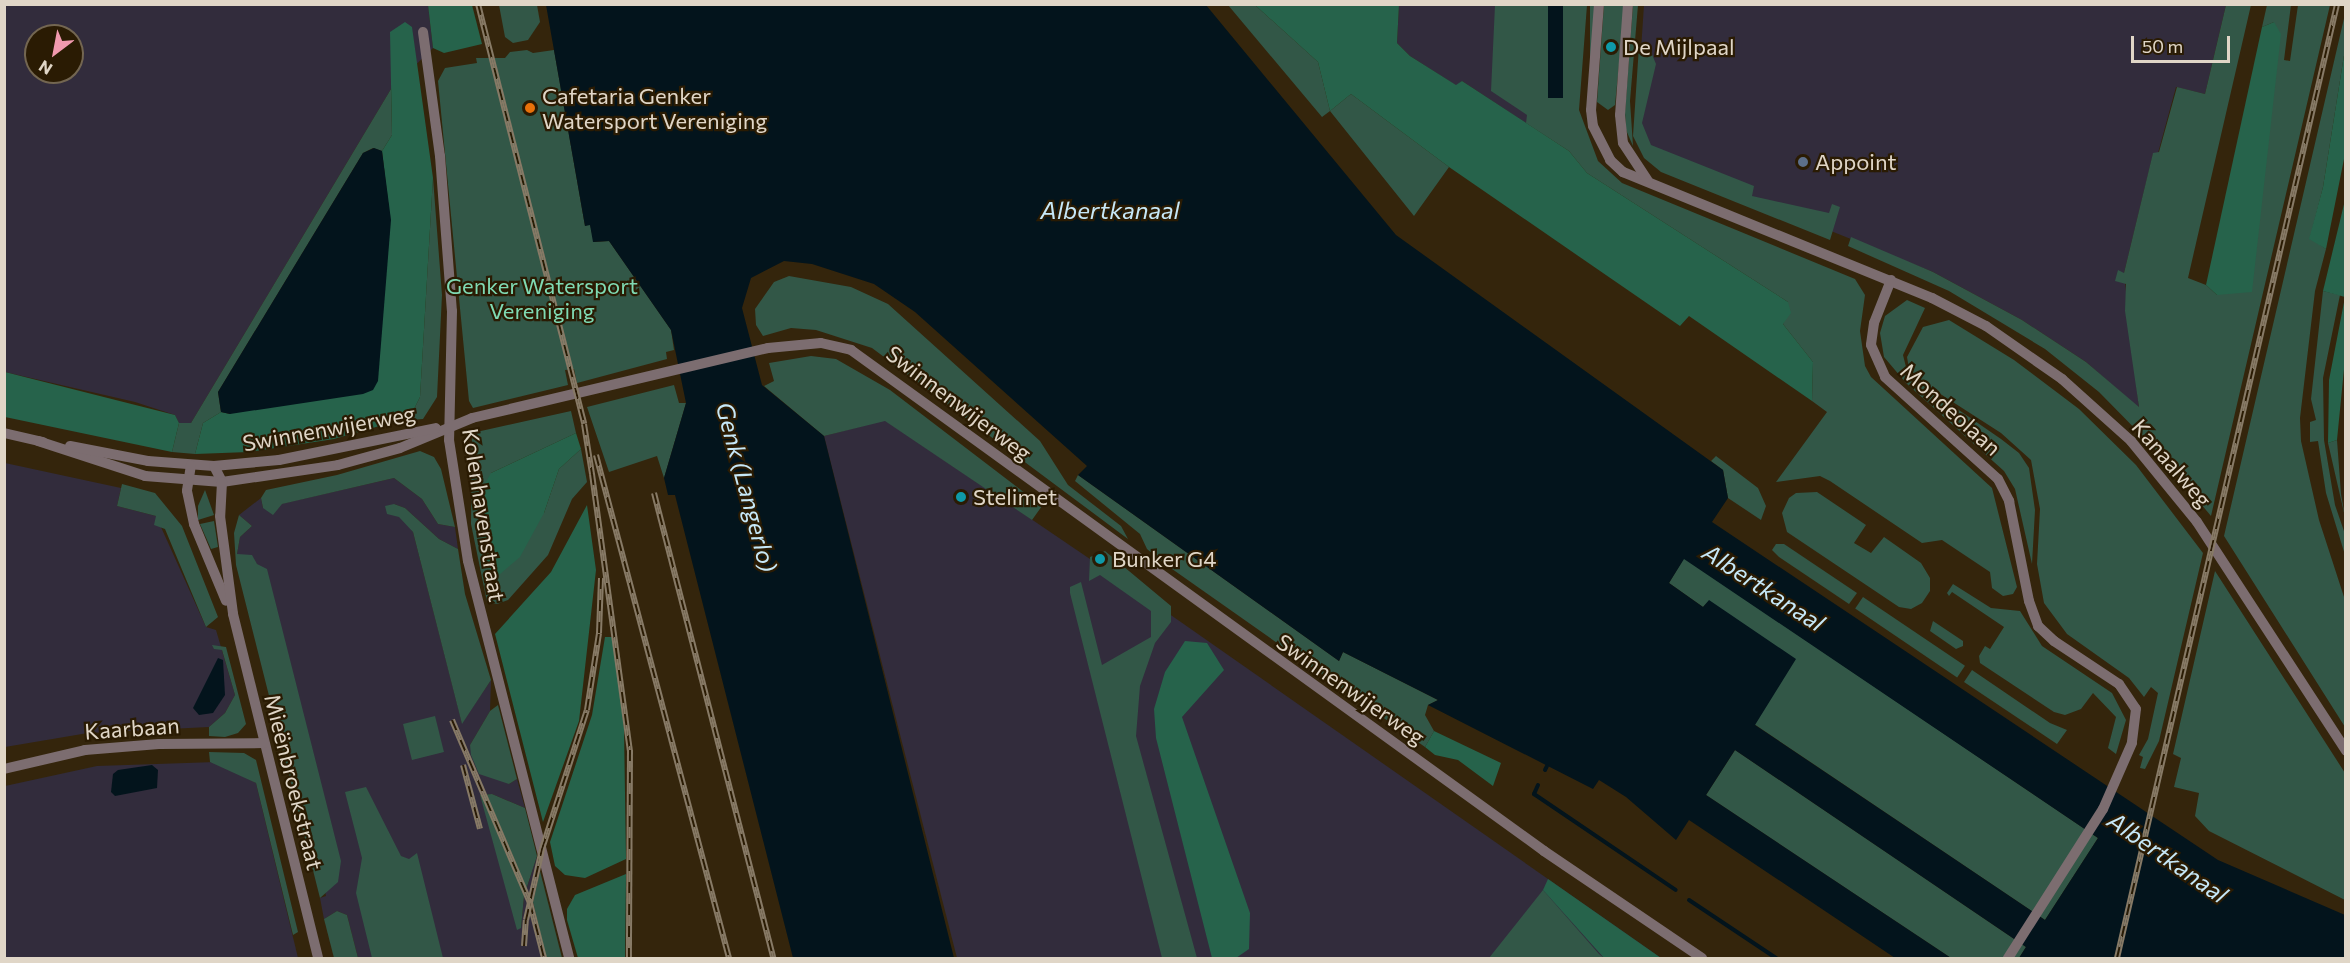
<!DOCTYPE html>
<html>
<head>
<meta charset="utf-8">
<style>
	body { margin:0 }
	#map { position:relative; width:2350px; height:963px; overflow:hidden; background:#34250c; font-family:Commissioner,sans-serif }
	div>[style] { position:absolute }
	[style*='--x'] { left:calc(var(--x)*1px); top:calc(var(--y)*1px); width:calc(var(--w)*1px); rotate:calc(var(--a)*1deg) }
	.industrial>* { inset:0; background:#322c3c }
	.green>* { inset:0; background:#325747; transform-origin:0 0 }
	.forest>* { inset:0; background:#26634b }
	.water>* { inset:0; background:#03141c; transform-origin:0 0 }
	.stream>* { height:4px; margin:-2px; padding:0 2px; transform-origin:2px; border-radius:2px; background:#03141c }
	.minor>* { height:10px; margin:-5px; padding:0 5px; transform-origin:5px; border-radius:5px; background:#7c6d70 }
	.rail>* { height:6px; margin-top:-3px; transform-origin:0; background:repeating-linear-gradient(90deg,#2a1b03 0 11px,#877a66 0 22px); box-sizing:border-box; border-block:2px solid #877a66 }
	.dots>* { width:16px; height:16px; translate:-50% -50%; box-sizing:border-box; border:3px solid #2a1b03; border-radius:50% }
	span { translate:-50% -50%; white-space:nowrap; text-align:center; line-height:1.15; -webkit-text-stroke:4.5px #2a1b03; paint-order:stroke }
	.poi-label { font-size:22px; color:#e0d6c7 }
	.left { translate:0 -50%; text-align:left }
	.park-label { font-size:22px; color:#7fdab3 }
	.street-label { font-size:22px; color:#e0d6c7 }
	.water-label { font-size:24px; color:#c6e8f8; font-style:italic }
	.frame { position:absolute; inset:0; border:6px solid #e0d6c7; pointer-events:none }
	.north { position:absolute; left:24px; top:24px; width:60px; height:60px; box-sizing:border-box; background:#2a1b03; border:2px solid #736651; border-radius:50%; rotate:212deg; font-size:16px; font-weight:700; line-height:24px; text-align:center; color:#e0d6c7 }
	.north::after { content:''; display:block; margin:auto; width:21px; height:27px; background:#f29aaf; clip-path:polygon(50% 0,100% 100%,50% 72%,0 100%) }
	.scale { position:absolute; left:2131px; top:36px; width:99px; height:27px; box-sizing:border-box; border:3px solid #e0d6c7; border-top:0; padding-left:8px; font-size:18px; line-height:21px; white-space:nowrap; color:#e0d6c7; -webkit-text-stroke:4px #2a1b03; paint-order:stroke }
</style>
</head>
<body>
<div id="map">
	<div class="industrial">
		<div style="clip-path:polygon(evenodd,5px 5px,428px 5px,433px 48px,391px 89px,191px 423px,179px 423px,175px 415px,135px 402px,5px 372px,5px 5px,36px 36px,72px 36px,72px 72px,36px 72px,36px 36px)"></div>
		<div style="clip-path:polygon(1399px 5px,1584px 5px,1573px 128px,1526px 123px,1462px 81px,1457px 86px,1410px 56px,1397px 43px)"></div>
		<div style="clip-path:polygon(1644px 5px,2226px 5px,2205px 94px,2176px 87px,2158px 153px,2153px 154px,2124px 273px,2139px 408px,2086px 362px,2022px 320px,1933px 272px,1667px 165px,1651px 153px,1636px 124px)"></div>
		<div style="clip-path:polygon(885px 420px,1115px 576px,1661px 958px,957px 958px,824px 436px)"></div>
		<div style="clip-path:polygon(5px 463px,121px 488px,117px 506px,156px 516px,206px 627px,216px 630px,235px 695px,225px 713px,209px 727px,88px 733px,5px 747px)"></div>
		<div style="clip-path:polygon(394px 478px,422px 499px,438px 524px,455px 527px,458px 549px,439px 539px,405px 508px,394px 504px,413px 532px,462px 723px,491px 680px,490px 711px,470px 745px,509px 784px,517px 779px,525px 808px,492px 794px,480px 795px,521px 928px,524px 896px,537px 856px,540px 871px,533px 902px,546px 958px,358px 958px,347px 915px,337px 911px,324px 919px,320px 898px,326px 896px,257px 564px,237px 554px,240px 537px,252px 526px,239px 515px,261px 498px,263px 508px)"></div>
		<div style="clip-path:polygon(216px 762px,256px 783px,298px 958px,5px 958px,5px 786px,97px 766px)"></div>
	</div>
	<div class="green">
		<div style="clip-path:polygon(499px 5px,537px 5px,540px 22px,528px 40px,513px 43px,505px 37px)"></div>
		<div style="clip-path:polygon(1228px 5px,1255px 5px,1318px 62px,1330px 111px,1351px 94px,1449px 167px,1414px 216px,1330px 111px,1322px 117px)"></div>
		<div style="clip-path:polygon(1495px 5px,1587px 5px,1579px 110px,1598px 161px,1622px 183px,1855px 279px,1865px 295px,1860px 331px,1865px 366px,1871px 377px,1992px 488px,2017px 587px,2013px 594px,2003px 596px,1992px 588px,1990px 572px,1942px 540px,1922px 543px,1830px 481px,1820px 476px,1776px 482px,1827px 412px,1812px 401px,1813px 362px,1783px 324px,1788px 302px,1587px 173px,1569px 151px,1526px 123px,1527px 115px,1491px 91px)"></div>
		<div style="left:1590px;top:5px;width:4px;height:91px"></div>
		<div style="clip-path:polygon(1604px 5px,1625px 5px,1615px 105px,1608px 110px,1597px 102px)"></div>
		<div style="clip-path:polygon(1633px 5px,1638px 5px,1630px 101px,1633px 146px,1626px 130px,1625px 112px)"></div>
		<div style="clip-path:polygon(2226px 5px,2251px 5px,2188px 278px,2206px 285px,2217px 295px,2274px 22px,2262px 27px,2267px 5px,2291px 5px,2284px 60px,2290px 61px,2298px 5px,2330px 5px,2211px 516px,2153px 447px,2099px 392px,2045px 349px,1949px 291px,1848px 246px,1851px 237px,1933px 272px,2022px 320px,2086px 362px,2139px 407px,2125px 311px,2126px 284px,2115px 281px,2118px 270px,2124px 273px,2153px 153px,2159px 152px,2177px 87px,2205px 94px)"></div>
		<div style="clip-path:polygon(2345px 14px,2345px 49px,2323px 187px,2310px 238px,2326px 249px,2315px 291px,2300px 418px,2301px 441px,2319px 520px,2345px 600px,2345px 727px,2224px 536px)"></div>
		<div style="clip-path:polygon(1639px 46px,1651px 52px,1656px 64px,1642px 123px,1651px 145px,1754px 186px,1752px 196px,1829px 213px,1832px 204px,1840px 207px,1830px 240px,1661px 172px,1644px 158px,1633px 136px)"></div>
		<div style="clip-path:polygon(527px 50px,533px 53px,554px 50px,585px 226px,590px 224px,594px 242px,609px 241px,671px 330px,674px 350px,666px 352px,667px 359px,577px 383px,574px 369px,565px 370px,568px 385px,473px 408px,469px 401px,438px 81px,445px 68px,477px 63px,476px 58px,505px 58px,510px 52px)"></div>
		<div style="clip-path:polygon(391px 89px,392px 135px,382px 151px,373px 148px,363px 153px,218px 392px,221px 412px,203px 423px,195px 454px,172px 452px,179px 423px,191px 423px)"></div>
		<div style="clip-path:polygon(433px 178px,442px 295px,437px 397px,423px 419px,397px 421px,414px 409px,420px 397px)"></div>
		<div style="clip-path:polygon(789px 276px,851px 287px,888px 304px,1040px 441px,1068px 485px,1121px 526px,1128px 539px,872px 348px,816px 330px,791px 328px,763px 336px,756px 325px,755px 309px,774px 282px)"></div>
		<div style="clip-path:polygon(2323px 291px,2340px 295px,2323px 378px,2324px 440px,2335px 505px,2345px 534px,2345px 555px,2326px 493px,2318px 441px,2310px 442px,2310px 422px,2316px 420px,2311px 399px)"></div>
		<div style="clip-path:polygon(1907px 300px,1925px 308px,1903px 355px,1908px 375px,2001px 439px,2019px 453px,2029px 468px,2035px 510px,2032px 564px,2015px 489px,2004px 471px,1906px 383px,1884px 357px,1880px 333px,1885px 316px)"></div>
		<div style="clip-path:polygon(1949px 320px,2014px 360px,2079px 409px,2136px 465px,2203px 553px,2159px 741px,2145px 769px,2140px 768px,2143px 757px,2139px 755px,2148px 739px,2158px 693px,2151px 687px,2144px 697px,2129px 678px,2067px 634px,2044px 603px,2037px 564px,2040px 509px,2031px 460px,2001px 433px,1928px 386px,1909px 369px,1907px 357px,1923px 327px)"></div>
		<div style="clip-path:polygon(811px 356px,836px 359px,890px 390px,1042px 506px,1032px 520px,885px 421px,824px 436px,764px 386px,774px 381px,769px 363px)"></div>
		<div style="clip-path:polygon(674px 385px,679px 403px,686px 403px,664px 478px,657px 456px,609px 472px,587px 407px)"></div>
		<div style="clip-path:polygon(571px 411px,576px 433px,491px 473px,544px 513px,559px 469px,581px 449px,587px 482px,572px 499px,548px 555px,508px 600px,497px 604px,487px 602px,471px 524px,472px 433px)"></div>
		<div style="clip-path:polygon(2337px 440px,2341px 494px,2345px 517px,2328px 443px)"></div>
		<div style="clip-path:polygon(420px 451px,434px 457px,441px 469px,455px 527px,438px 524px,422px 499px,394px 478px,282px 504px,273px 515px,263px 508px,261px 498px,266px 490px,337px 475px)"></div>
		<div style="clip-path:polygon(1716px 456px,1758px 488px,1766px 506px,1761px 520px,1728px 498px,1723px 470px,1711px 461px)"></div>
		<div style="clip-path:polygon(1078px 475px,1339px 661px,1343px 652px,1438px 700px,1428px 705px,1425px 715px,1434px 731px,1425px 747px,1165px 564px,1147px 549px,1140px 534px,1075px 481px)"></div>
		<div style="clip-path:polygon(122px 484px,155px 493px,182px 526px,218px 617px,206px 627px,165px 529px,154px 525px,156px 516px,117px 506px)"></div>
		<div style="clip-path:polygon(205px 490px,214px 515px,198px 520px,198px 506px)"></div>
		<div style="clip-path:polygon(1817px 492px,1866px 525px,1854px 543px,1871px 553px,1884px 537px,1921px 563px,1930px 578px,1930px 591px,1922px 603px,1911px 609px,1899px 607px,1787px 532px,1782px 513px,1789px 498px,1796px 493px)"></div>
		<div style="clip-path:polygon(394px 504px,405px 508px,439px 539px,458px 549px,465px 594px,491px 680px,462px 724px,413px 532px,399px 517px,387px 514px,385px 506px)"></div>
		<div style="clip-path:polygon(239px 515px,252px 526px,240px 537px,237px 554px,252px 555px,257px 564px,267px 569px,341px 861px,338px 882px,320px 898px,236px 565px,234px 533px)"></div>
		<div style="clip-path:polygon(214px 521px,218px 547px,211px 549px,200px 524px)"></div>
		<div style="clip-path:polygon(1776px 544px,1784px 544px,1857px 593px,1849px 604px,1779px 557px,1772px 550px)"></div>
		<div style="clip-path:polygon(1105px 551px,1171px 606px,1171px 622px,1155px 643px,1140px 686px,1136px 736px,1197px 958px,1162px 958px,1070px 593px,1070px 587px,1081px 582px,1102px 665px,1151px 637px,1151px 611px,1100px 575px,1089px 581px,1090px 557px)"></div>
		<div style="clip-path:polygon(1684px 558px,2098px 838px,2045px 920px,1754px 724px,1709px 601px,1703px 607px,1669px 583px)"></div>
		<div style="clip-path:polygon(2215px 571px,2345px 773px,2345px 900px,2209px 831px,2195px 816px,2199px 793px,2174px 787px,2181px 758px,2173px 754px)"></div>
		<div style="clip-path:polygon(1953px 584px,1991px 608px,2020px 611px,2042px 646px,2112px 693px,2126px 720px,2116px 754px,2108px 748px,2116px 717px,2093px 693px,2081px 709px,2065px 715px,2054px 712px,1980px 663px,1979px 656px,1985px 646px,1990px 649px,2004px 627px,1952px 592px,1949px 596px,1947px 593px)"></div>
		<div style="left:1863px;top:597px;width:123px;height:14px;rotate:34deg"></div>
		<div style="clip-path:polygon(1933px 621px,1963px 641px,1963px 646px,1956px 649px,1930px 631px)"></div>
		<div style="clip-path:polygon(212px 645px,226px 647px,246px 724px,238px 733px,225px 737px,209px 736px,209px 727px,225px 713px,235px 695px,222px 650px,214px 649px)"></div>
		<div style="clip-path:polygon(1972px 670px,2050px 723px,2067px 730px,2057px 744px,1964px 682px)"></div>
		<div style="clip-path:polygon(498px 705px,517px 779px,509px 784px,479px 774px,471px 755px,470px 745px,490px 711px)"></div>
		<div style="left:435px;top:716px;width:37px;height:33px;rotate:76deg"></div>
		<div style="clip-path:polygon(1735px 750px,2026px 947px,2019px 958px,1951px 958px,1706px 795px)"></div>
		<div style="clip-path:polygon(209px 752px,244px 753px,256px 760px,298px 932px,293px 935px,256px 783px,210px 762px)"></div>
		<div style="clip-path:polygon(366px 787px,401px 856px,409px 859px,417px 853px,443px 958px,372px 958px,356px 893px,362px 858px,345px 792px)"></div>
		<div style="clip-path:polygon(492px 794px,525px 808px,537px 856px,524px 896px,521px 928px,517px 930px,480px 795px)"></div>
		<div style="clip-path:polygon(540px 871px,562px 958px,546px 958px,533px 902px)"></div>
		<div style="clip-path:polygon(1543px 890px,1599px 954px,1604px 958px,1489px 958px)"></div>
		<div style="clip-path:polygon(337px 911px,347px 915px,358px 958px,334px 958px,324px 919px)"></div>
	</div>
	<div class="forest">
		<div style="clip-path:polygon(428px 5px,472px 5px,482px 44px,444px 53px,433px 48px)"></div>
		<div style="clip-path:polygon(1255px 5px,1399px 5px,1397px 43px,1410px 56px,1456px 85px,1462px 81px,1569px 151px,1587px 173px,1788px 302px,1791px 313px,1783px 324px,1813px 362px,1812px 401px,1689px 316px,1680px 326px,1449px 167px,1351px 94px,1330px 111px,1318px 62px)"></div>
		<div style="clip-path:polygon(405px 22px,412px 27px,433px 178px,420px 397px,414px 409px,397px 421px,334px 439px,249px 452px,195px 454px,203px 423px,221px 412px,230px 414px,390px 218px,382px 151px,392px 135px,390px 32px)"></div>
		<div style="clip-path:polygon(2274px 22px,2281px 34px,2252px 292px,2217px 295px,2206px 285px,2262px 27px)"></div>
		<div style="clip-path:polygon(2345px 49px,2345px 154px,2326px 249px,2309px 239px,2323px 187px)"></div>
		<div style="clip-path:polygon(2345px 200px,2345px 359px,2337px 440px,2328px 443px,2329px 380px,2345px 297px,2323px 291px)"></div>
		<div style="clip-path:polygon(5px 372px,175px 415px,179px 423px,172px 452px,5px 417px)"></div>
		<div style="clip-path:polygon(576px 433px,581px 449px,559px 469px,544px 513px,520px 557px,499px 575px,490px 571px,483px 535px,483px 487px,491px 473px)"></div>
		<div style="clip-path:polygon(587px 505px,596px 570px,579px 721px,543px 822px,495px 634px,551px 572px)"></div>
		<div style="clip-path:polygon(605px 637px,613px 637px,624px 728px,626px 859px,585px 878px,565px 875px,555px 866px,550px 842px,592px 715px)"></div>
		<div style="clip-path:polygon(1185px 641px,1207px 643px,1224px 670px,1182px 717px,1250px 913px,1249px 949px,1236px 958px,1212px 958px,1156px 738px,1154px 709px,1165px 672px)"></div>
		<div style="clip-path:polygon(1434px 731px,1501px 763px,1493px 786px,1458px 760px,1435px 755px,1425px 747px)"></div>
		<div style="clip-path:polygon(626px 874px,625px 958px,578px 958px,567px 920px,567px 909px,575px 895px)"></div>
		<div style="clip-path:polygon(1548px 879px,1661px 958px,1604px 958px,1543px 890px)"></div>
	</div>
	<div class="water">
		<div style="clip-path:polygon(evenodd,546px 5px,1206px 5px,1396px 235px,1723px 470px,1728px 498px,1712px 522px,2218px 860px,2345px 915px,2345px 958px,2019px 958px,2026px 947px,1735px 750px,1706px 795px,1951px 958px,1895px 958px,1689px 820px,1676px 840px,1626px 797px,1599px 780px,1593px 789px,1428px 705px,1438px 700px,1343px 652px,1339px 661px,1078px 475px,1087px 466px,915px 312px,874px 284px,812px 264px,784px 261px,751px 278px,742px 308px,762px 385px,824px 436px,954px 958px,793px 958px,675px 495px,668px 495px,664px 478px,686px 403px,671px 330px,609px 241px,593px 242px,590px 225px,585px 226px,546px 5px,1684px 559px,2098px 838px,2045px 920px,1755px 725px,1796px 659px,1709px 600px,1703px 607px,1669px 583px,1684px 559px)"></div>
		<div style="left:1548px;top:5px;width:15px;height:93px"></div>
		<div style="clip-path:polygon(374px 148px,382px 151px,391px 220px,378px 381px,373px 390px,363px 394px,230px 414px,221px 412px,218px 392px,363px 153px)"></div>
		<div style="clip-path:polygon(218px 658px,223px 660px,225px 695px,213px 713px,199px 715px,193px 708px)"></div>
		<div style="clip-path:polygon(152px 765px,158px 770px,157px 788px,115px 796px,111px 792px,113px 774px,118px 770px)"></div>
	</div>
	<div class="stream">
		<div style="--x:1545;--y:770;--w:4;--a:-63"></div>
		<div style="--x:1538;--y:785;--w:10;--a:114"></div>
		<div style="--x:1534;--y:794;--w:171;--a:34.1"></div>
		<div style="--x:1689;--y:900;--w:105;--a:33.7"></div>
	</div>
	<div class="minor">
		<div style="--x:1599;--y:4;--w:106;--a:94.3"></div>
		<div style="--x:1591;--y:110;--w:16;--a:83"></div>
		<div style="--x:1593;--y:126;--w:38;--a:63"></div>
		<div style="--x:1610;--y:160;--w:18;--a:43"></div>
		<div style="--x:1623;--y:172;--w:334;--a:22.2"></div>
		<div style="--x:1932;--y:298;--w:61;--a:27.4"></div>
		<div style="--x:1986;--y:326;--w:93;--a:34.9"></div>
		<div style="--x:2062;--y:379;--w:93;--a:41.9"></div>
		<div style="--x:2131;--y:441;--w:104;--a:50.8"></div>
		<div style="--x:2197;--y:522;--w:273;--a:56.9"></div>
		<div style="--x:1628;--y:4;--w:111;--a:94.1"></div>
		<div style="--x:1620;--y:115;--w:28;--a:84"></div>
		<div style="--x:1623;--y:143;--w:45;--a:56.7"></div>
		<div style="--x:423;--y:32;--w:125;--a:82.2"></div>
		<div style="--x:440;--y:156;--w:155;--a:85.6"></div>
		<div style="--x:452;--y:311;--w:129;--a:91.3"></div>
		<div style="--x:449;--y:440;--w:122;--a:81.1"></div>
		<div style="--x:468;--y:561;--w:410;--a:75.7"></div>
		<div style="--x:1891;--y:280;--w:46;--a:111.6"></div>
		<div style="--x:1874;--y:323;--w:22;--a:98"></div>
		<div style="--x:1871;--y:345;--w:35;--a:66"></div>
		<div style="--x:1885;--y:377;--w:152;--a:42.1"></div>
		<div style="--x:1998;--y:479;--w:25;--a:63"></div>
		<div style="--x:2009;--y:501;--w:102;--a:78.7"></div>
		<div style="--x:2029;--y:601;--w:27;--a:70"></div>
		<div style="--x:2038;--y:626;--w:22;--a:43"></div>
		<div style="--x:2054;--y:641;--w:78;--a:33.5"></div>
		<div style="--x:2119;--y:684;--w:30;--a:56"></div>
		<div style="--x:2136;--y:709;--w:34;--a:97"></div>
		<div style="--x:2132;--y:743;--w:72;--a:113.7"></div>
		<div style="--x:2103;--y:809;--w:177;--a:122.5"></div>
		<div style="--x:4;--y:433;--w:40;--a:13"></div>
		<div style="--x:38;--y:441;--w:113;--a:18.1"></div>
		<div style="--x:145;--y:476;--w:77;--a:4.5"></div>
		<div style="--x:222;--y:482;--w:117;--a:-8.3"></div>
		<div style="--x:338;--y:465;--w:64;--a:-15.3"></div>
		<div style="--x:400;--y:448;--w:78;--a:-22.6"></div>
		<div style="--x:472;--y:418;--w:304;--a:-13.3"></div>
		<div style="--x:768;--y:348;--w:53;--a:-5.4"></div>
		<div style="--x:821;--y:343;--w:31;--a:13"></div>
		<div style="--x:851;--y:350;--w:855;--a:35.86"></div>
		<div style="--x:1544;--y:851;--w:191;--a:34.1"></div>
		<div style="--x:70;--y:446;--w:79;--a:10.9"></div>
		<div style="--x:148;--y:461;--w:66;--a:4.3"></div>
		<div style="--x:214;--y:466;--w:65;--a:-5.3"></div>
		<div style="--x:279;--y:460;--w:160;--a:-11.5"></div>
		<div style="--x:191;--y:465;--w:26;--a:99"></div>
		<div style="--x:187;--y:491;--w:34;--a:78"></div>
		<div style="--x:194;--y:524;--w:83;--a:67.4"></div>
		<div style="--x:214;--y:466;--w:18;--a:63"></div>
		<div style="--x:222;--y:482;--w:34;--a:93"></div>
		<div style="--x:220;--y:516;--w:99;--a:82.4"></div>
		<div style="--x:233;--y:614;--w:354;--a:76.1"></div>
		<div style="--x:4;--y:769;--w:83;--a:-13.2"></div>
		<div style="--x:85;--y:750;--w:74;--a:-4.6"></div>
		<div style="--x:159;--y:744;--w:105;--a:-0.5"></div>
	</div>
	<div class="rail">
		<div style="--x:478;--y:4;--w:433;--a:75.8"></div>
		<div style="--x:584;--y:424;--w:51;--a:80.9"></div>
		<div style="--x:592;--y:474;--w:279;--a:82.2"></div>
		<div style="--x:630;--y:750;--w:208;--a:90.3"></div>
		<div style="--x:596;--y:455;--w:520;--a:75.19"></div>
		<div style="--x:654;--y:493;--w:480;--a:75.6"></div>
		<div style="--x:452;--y:720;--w:199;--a:66.9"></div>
		<div style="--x:530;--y:903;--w:57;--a:75.7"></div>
		<div style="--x:463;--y:765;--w:66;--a:75.1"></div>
		<div style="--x:524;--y:946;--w:26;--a:-86"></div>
		<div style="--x:526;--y:920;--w:73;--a:-77.3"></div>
		<div style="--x:542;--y:849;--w:146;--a:-72.1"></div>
		<div style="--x:587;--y:710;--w:78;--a:-81.1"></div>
		<div style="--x:599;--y:633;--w:55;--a:-87.9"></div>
		<div style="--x:2117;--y:958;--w:979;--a:-77.01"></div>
	</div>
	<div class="dots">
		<div style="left:1611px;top:47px;background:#0f9aa8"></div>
		<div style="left:530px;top:108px;background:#e8710a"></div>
		<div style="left:1803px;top:162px;background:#5c6f8a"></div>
		<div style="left:961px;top:497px;background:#0f9aa8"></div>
		<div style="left:1100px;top:559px;background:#0f9aa8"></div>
	</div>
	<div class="poi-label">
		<span class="left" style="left:1623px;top:47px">De Mijlpaal</span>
		<span class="left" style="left:542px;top:108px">Cafetaria Genker<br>Watersport Vereniging</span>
		<span class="left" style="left:1815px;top:162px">Appoint</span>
		<span class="left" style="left:973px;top:497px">Stelimet</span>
		<span class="left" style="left:1112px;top:559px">Bunker G4</span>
	</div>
	<div class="park-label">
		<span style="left:542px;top:298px">Genker Watersport<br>Vereniging</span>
	</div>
	<div class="street-label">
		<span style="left:959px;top:403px;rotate:37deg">Swinnenwijerweg</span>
		<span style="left:1951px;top:409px;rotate:42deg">Mondeolaan</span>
		<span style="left:329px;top:428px;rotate:-10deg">Swinnenwijerweg</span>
		<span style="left:2172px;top:463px;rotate:49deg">Kanaalweg</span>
		<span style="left:484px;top:515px;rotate:81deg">Kolenhavenstraat</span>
		<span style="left:1351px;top:689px;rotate:35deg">Swinnenwijerweg</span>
		<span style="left:132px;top:728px;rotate:-4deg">Kaarbaan</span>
		<span style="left:294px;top:782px;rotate:76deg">Mieënbroekstraat</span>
	</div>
	<div class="water-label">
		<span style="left:1110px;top:210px">Albertkanaal</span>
		<span style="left:747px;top:487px;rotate:75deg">Genk (Langerlo)</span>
		<span style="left:1764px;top:587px;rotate:33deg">Albertkanaal</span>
		<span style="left:2168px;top:857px;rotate:35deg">Albertkanaal</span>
	</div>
	<div class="frame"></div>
	<div class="north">N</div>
	<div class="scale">50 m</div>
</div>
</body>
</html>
